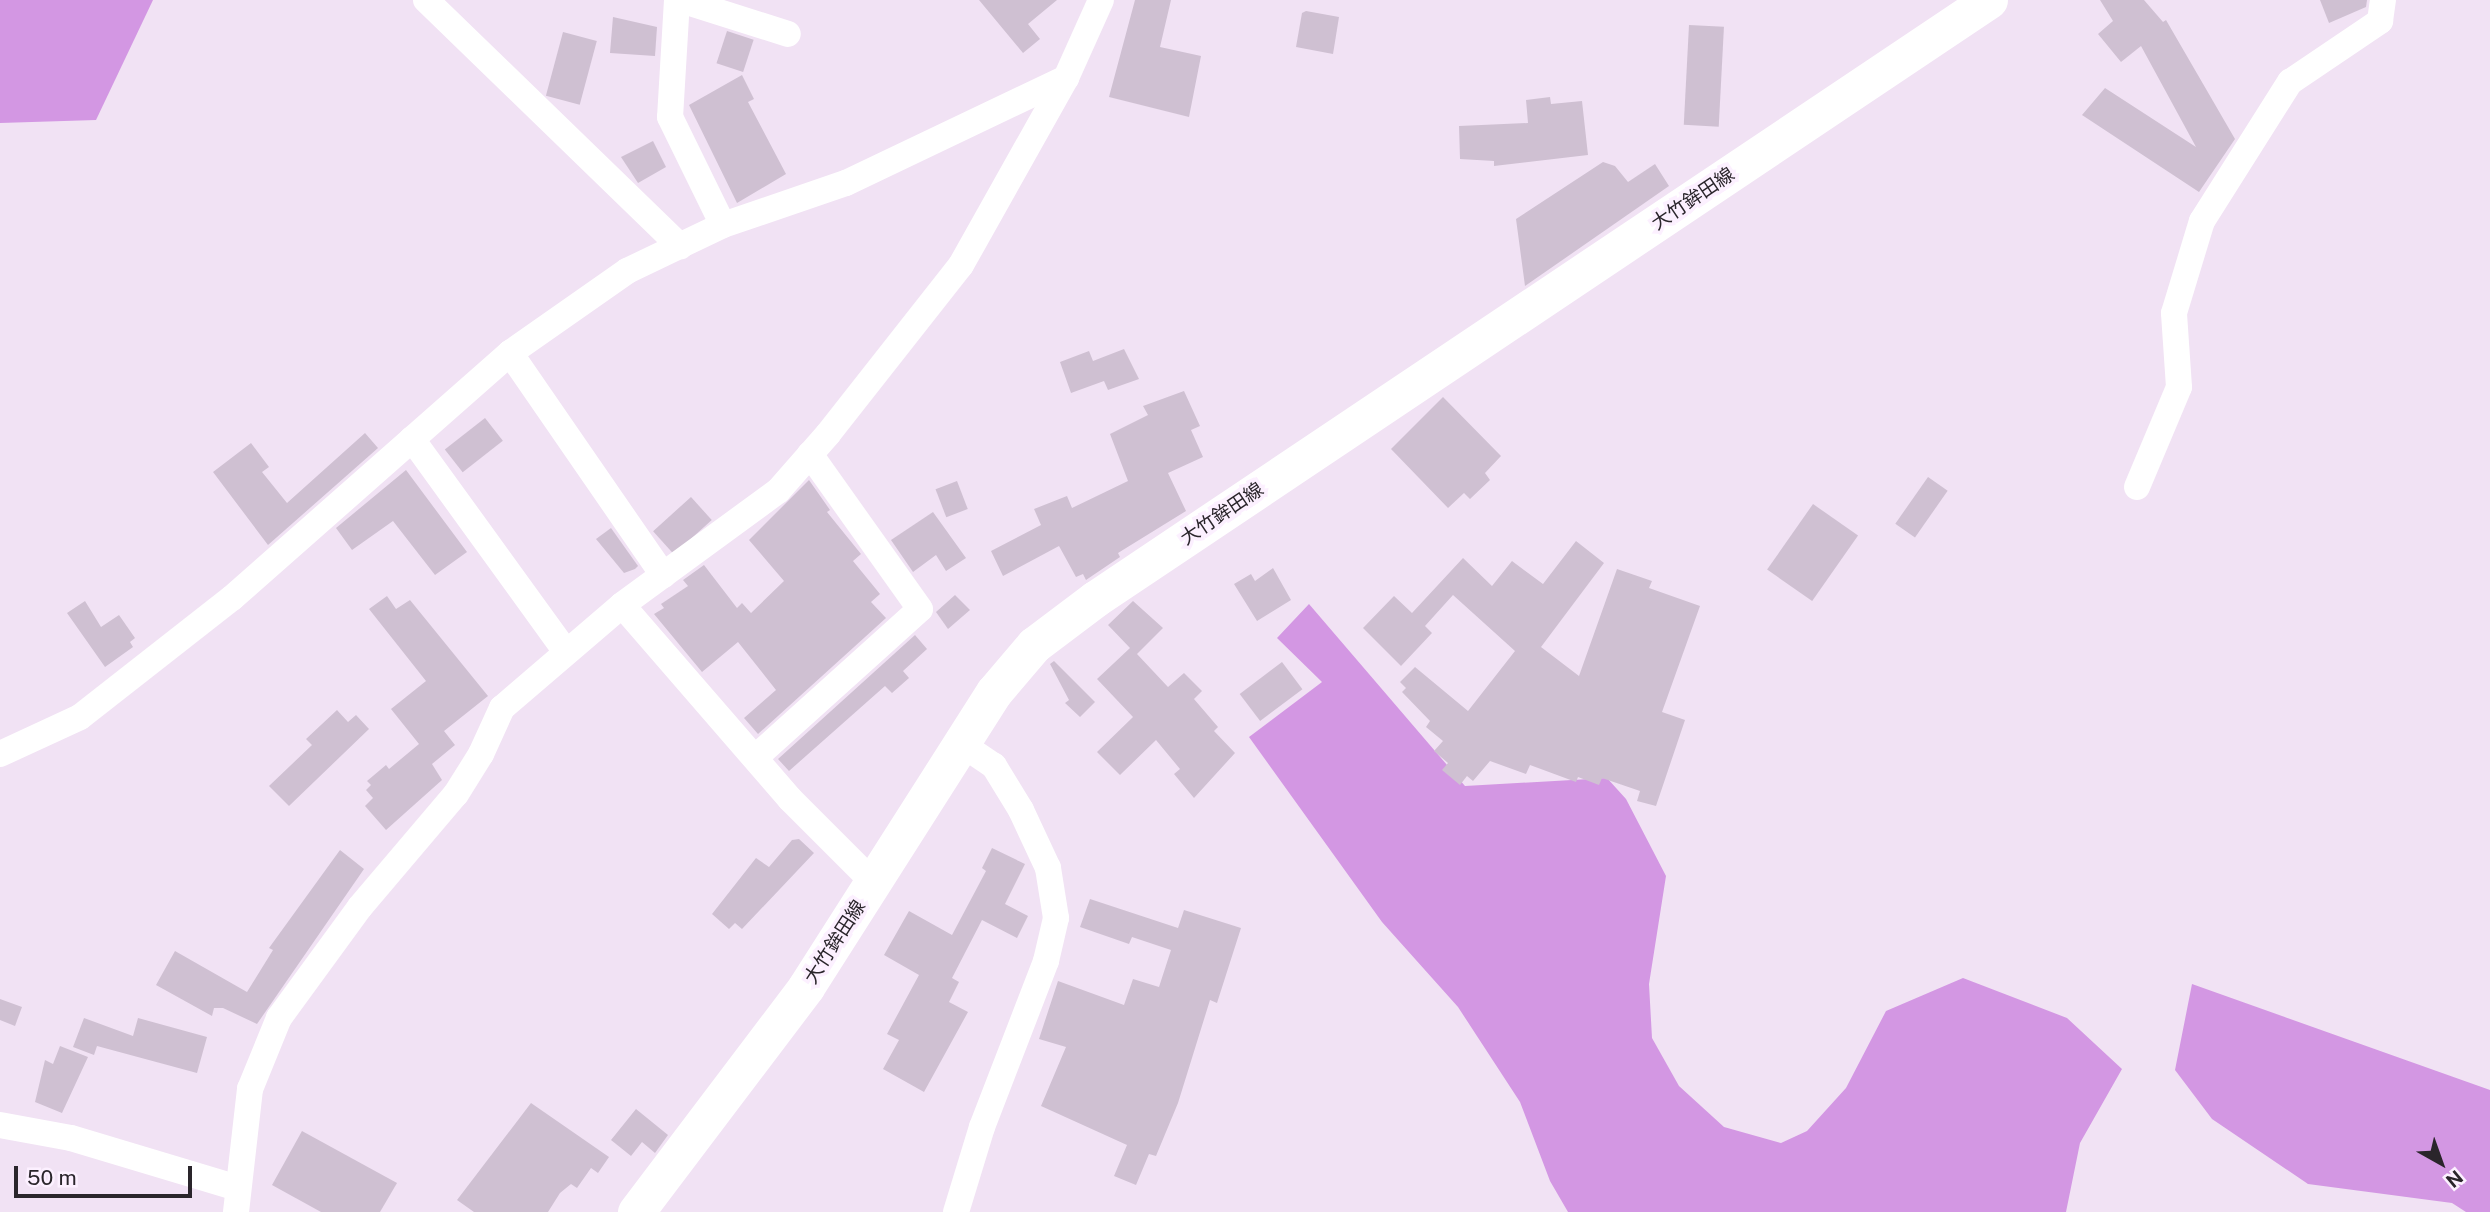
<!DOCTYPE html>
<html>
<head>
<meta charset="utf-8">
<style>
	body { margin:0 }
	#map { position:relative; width:2490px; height:1212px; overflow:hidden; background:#f1e2f4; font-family:"Public Sans","Noto Sans JP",sans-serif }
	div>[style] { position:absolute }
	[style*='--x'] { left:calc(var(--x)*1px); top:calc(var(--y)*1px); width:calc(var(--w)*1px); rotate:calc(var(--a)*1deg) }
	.forest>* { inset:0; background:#d397e3 }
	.building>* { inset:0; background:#cfc0d2; transform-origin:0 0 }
	.street>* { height:26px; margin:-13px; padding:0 13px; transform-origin:13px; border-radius:13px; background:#fff }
	.secondary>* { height:37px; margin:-18.5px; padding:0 18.5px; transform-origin:18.5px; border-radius:18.5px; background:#fff }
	span { translate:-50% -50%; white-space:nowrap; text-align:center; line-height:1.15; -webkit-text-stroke:7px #fcf0ff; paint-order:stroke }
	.street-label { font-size:19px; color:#2a252b }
	.north { position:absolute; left:2406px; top:1128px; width:70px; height:70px; -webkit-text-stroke:5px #fcf0ff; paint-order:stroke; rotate:140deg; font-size:19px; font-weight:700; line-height:28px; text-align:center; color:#2a252b }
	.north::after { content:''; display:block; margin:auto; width:24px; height:32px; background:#2a252b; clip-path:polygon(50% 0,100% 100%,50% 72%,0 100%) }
	.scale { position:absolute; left:14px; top:1166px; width:178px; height:32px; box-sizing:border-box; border:4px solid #2a252b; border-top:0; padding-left:9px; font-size:21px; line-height:24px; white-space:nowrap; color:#2a252b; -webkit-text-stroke:5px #fcf0ff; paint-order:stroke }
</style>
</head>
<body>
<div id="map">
	<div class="forest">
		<div style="clip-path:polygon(0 0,153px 0,96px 120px,0 123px)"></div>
		<div style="clip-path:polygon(1309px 604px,1465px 786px,1607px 778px,1626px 799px,1666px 876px,1649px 984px,1652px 1038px,1679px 1086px,1724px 1127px,1781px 1143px,1807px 1131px,1846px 1088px,1886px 1011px,1963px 978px,2067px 1018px,2122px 1069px,2080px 1143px,2066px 1212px,1568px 1212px,1550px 1181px,1520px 1102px,1458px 1007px,1382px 922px,1249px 737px,1322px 682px,1277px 638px)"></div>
		<div style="clip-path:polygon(2192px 984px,2490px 1090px,2490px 1212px,2466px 1212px,2452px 1203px,2308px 1184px,2212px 1119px,2175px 1070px)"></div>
	</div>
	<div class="building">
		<div style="clip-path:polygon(979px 0,1057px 0,1028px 24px,1040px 39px,1023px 53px)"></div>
		<div style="clip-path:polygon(1135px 0,1171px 0,1160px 47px,1201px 56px,1189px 117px,1109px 97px)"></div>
		<div style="clip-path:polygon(2100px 0,2144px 0,2163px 22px,2166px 20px,2235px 139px,2199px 192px,2082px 115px,2105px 88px,2196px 147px,2141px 46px,2121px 62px,2098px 34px,2113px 21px)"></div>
		<div style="clip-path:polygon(2320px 0,2367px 0,2366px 7px,2329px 23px)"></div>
		<div style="clip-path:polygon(1306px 11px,1339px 17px,1333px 54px,1296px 47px,1302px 13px)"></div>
		<div style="clip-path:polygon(613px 17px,657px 27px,655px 56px,610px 53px)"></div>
		<div style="left:1689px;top:25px;width:35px;height:100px;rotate:3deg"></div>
		<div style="left:727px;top:31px;width:28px;height:34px;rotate:18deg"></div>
		<div style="left:563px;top:32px;width:35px;height:66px;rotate:15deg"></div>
		<div style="clip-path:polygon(742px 75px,754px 99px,748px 102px,786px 174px,737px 203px,689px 105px)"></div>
		<div style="clip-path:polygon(1550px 97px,1551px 104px,1582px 101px,1588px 155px,1494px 166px,1494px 161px,1460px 159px,1459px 126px,1528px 123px,1526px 100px)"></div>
		<div style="clip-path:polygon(653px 141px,666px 167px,638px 183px,621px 157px)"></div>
		<div style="clip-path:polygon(1603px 162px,1615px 166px,1628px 182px,1655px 164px,1669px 186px,1525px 286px,1516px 219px)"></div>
		<div style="clip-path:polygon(1124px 349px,1139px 379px,1108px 390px,1104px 381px,1071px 393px,1060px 362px,1089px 351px,1093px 361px)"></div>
		<div style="clip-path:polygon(1184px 391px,1200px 426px,1191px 430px,1203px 457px,1168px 473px,1186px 511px,1118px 553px,1120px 557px,1086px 580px,1083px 574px,1076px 577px,1059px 546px,1003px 576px,991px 551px,1041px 525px,1034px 509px,1067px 496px,1072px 508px,1128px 481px,1110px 434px,1148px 415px,1143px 406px)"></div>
		<div style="clip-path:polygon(1443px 397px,1501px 456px,1485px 473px,1490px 480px,1470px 499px,1464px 493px,1448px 508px,1391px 449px)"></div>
		<div style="left:485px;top:418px;width:29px;height:51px;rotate:52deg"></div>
		<div style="clip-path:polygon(365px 433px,378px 448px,268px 545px,213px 472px,251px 443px,269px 467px,262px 472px,287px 503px)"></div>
		<div style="clip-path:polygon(406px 470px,467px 552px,435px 575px,393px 521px,352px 550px,336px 528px)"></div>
		<div style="left:1928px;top:477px;width:24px;height:57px;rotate:35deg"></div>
		<div style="clip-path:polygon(809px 480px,830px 510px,827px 512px,861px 554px,853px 561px,880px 594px,871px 602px,886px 618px,758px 734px,744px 718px,776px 690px,738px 642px,702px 672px,654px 614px,664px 608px,661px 604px,688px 586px,683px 580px,704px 565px,737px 608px,742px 603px,751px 613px,784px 581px,749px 540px)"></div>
		<div style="left:957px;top:481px;width:30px;height:23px;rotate:69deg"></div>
		<div style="left:691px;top:497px;width:31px;height:51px;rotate:48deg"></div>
		<div style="left:1813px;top:504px;width:55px;height:80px;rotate:35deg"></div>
		<div style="clip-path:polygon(933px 512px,966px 558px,946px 571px,936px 555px,913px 572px,891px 540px)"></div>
		<div style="clip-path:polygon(611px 528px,638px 566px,635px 569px,624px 573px,596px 539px)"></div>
		<div style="clip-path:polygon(1576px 541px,1604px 563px,1541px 647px,1579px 676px,1617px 569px,1652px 581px,1649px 588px,1700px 606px,1662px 712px,1685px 720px,1656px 806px,1637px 801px,1640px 791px,1602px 778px,1599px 785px,1578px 777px,1576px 782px,1530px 765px,1526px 774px,1490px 761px,1473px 781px,1467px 776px,1460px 785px,1442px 770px,1448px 763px,1434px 751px,1443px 741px,1426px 727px,1430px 721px,1402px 692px,1406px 688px,1400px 682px,1415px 667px,1468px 711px,1515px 651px,1453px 595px,1425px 626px,1432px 633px,1401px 666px,1363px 628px,1394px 596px,1412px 613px,1463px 558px,1492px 586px,1512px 561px,1543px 584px)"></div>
		<div style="clip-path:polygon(1273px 568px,1291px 600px,1257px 621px,1234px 584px,1251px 574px,1255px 581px)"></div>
		<div style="clip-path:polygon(955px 595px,970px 610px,948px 629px,936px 612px)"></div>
		<div style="clip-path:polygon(387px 596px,396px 609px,410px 600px,488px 696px,444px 731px,455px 745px,432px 764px,442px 780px,386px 830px,365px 806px,373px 798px,366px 790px,371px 785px,367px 781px,386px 765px,389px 769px,419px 744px,391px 709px,426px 681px,369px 609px)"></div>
		<div style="clip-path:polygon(85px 601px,101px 627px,119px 615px,135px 638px,130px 642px,133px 647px,105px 667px,67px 613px)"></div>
		<div style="clip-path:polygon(1133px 601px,1163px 628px,1137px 654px,1168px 687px,1184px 673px,1202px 691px,1194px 699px,1218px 727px,1214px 731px,1235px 753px,1194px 798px,1174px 774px,1180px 769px,1156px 740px,1120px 775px,1097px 752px,1133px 717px,1097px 679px,1130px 648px,1108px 625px)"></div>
		<div style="clip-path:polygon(915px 635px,927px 649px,903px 671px,909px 678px,892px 693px,885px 686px,789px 771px,778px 759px)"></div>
		<div style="clip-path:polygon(1054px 661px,1095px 702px,1080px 717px,1065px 703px,1069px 700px,1050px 664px)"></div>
		<div style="left:1282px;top:662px;width:34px;height:53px;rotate:53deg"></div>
		<div style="clip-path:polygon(337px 710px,348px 722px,356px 715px,369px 729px,289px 806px,269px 786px,312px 745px,306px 739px)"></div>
		<div style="clip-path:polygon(799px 839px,814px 853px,742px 929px,735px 923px,729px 929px,712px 914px,756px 858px,769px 867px,792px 840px)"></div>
		<div style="clip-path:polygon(992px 848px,1025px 864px,1005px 904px,1028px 916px,1017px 938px,982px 920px,952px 978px,959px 982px,949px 1002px,968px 1012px,924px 1092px,883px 1069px,899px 1040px,887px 1034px,919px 975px,884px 955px,909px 911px,952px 935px,986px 871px,982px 868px)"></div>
		<div style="clip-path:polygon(340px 850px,364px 869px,257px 1024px,223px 1008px,214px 1008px,212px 1016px,156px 985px,175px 951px,247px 992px,273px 950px,269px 948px)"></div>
		<div style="clip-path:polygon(1090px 899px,1178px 928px,1184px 910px,1241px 928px,1217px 1003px,1210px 1000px,1178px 1103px,1156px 1156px,1149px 1154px,1136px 1185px,1114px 1176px,1127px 1145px,1041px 1106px,1066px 1047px,1039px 1039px,1058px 981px,1124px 1005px,1133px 979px,1159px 987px,1171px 950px,1132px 937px,1129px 944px,1080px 927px)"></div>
		<div style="clip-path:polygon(0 999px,22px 1007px,15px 1026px,0 1020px)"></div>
		<div style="clip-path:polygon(84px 1018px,133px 1036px,138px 1018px,207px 1037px,197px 1073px,97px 1046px,94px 1055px,73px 1047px)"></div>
		<div style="clip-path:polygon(60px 1046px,88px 1057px,62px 1113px,35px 1102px,45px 1060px,53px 1064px)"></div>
		<div style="clip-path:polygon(531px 1103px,609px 1157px,598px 1173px,591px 1168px,577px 1188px,571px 1184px,560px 1193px,548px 1212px,474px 1212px,457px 1200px)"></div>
		<div style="clip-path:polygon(636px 1109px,668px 1135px,655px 1153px,642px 1142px,631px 1156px,611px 1140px)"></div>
		<div style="clip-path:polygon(302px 1131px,397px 1183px,380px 1212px,321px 1212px,272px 1185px)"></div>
	</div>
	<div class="street">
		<div style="--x:426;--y:0;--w:354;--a:44.1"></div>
		<div style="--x:677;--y:0;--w:117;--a:93.4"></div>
		<div style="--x:670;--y:117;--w:120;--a:63.9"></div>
		<div style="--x:681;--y:0;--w:112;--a:17.6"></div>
		<div style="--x:510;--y:353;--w:270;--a:55.4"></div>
		<div style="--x:412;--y:439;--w:263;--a:54.1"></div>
		<div style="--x:2137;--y:487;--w:108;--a:-67.2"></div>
		<div style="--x:2179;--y:387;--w:74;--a:-93.9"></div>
		<div style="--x:2174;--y:313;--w:96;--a:-73.1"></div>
		<div style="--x:2202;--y:221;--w:165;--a:-57.7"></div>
		<div style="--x:2290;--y:82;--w:109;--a:-34.1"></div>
		<div style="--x:2380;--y:21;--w:21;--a:-82"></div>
		<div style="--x:622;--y:605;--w:257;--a:49.1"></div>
		<div style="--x:790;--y:799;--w:117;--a:45"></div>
		<div style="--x:0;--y:754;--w:88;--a:-24.8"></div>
		<div style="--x:80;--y:717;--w:193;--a:-38.1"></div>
		<div style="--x:232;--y:598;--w:371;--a:-41.4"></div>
		<div style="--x:510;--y:353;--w:143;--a:-35"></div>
		<div style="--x:627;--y:271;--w:106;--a:-25.6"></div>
		<div style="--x:723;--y:225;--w:130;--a:-18.9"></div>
		<div style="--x:846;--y:183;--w:244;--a:-25.5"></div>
		<div style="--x:757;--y:756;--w:219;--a:-42"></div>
		<div style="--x:920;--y:609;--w:190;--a:-125.4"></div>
		<div style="--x:0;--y:1125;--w:72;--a:10.4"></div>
		<div style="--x:71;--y:1138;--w:174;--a:16.7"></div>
		<div style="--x:236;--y:1212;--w:124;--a:-83.5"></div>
		<div style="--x:250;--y:1089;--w:77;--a:-67.8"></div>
		<div style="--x:279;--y:1018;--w:137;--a:-53.9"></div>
		<div style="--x:360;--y:907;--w:148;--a:-49.7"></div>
		<div style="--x:456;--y:794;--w:47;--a:-58"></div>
		<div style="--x:481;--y:754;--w:51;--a:-65.5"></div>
		<div style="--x:502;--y:708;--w:158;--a:-40.6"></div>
		<div style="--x:622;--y:605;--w:193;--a:-36.2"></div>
		<div style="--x:778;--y:491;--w:76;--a:-48.7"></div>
		<div style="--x:828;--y:434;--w:215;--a:-51.8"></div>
		<div style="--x:961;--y:265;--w:214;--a:-60.7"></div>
		<div style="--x:1066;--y:78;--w:85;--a:-65.8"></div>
		<div style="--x:956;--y:1212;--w:89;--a:-73"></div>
		<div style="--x:982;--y:1127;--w:178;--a:-68.9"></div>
		<div style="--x:1046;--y:961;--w:44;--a:-76.9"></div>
		<div style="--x:1056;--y:918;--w:51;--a:-99.1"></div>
		<div style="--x:1048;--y:868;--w:64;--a:-115"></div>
		<div style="--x:1021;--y:810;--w:52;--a:-121.5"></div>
		<div style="--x:994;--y:766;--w:41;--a:-145.9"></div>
	</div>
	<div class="secondary">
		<div style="--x:636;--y:1212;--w:282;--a:-52.9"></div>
		<div style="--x:806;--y:987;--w:350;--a:-57.5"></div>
		<div style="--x:994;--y:692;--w:62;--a:-49.6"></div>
		<div style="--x:1034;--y:645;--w:76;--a:-37"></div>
		<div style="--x:1095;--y:599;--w:1076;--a:-33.82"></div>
	</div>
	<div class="street-label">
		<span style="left:1693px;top:199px;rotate:-34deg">大竹鉾田線</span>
		<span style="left:1222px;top:514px;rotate:-34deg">大竹鉾田線</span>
		<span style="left:835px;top:942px;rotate:-57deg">大竹鉾田線</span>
	</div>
	<div class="north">N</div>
	<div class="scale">50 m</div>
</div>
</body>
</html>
